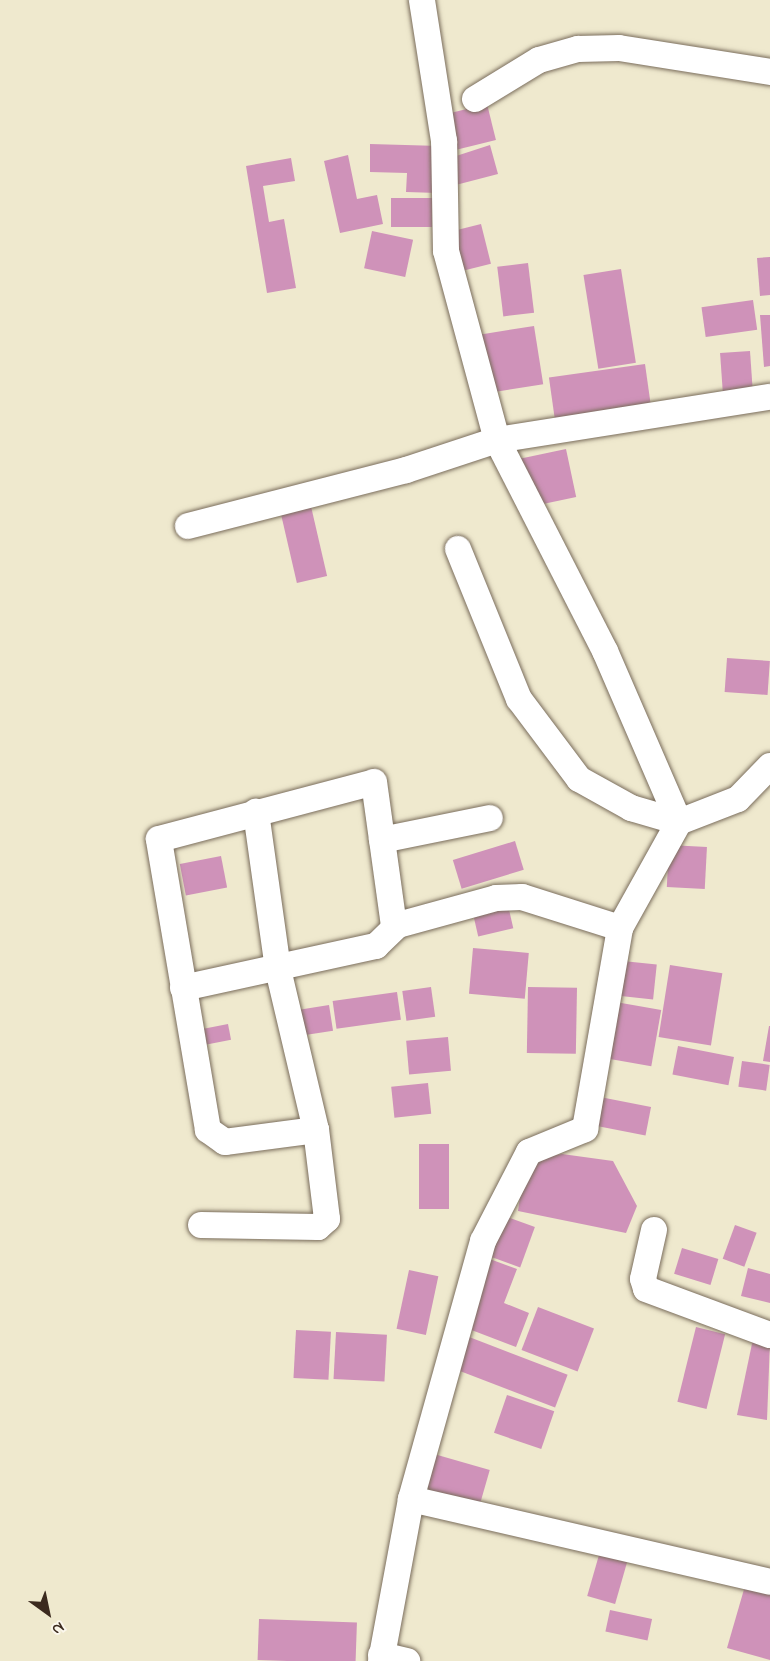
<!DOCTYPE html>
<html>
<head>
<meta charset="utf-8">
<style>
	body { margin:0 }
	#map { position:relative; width:770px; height:1661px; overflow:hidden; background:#efe9ce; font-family:"Indie Flower",sans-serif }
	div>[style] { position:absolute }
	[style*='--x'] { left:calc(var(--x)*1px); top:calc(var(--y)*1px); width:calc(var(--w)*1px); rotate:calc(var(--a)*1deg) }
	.building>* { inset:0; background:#cf92b9; transform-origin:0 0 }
	.roads { filter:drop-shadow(0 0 2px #7a6d5c) drop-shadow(0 0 2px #7a6d5c) }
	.minor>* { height:26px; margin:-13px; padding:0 13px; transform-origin:13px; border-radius:13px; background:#fff }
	span { translate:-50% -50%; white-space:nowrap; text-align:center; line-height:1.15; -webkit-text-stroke:4.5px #fbf7ec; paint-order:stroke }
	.north { position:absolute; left:18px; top:1583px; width:60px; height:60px; -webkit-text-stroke:4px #fbf7ec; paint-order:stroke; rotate:147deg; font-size:16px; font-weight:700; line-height:24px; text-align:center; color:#3b2a1e }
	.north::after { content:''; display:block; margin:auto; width:21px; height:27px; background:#3b2a1e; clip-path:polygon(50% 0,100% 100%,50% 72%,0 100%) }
</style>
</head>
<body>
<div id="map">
	<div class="building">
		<div style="left:487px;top:104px;width:37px;height:47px;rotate:76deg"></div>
		<div style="clip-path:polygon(370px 144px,440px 146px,438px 193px,406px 192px,407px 173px,370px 172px)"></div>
		<div style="clip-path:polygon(490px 145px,498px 174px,448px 187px,450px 158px)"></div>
		<div style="clip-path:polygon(348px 155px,357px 199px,377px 195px,383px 224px,340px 233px,324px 161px)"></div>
		<div style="clip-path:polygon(291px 158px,295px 181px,263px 186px,269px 222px,284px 219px,296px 288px,267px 293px,246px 166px)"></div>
		<div style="left:391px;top:198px;width:41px;height:29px"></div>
		<div style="left:481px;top:224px;width:41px;height:36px;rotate:76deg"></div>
		<div style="left:372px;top:231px;width:42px;height:38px;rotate:12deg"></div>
		<div style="clip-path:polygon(770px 257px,770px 295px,760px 296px,757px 258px)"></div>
		<div style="left:528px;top:263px;width:50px;height:31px;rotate:83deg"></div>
		<div style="left:621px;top:269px;width:95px;height:38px;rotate:81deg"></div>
		<div style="left:753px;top:300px;width:30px;height:52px;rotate:82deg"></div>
		<div style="clip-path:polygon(760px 315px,770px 315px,770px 366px,764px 367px)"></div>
		<div style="left:534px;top:326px;width:59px;height:57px;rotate:81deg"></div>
		<div style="left:750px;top:351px;width:43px;height:30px;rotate:86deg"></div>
		<div style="left:645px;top:364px;width:41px;height:97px;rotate:82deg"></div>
		<div style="left:566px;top:449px;width:49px;height:46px;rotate:78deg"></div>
		<div style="left:310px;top:502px;width:76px;height:31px;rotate:77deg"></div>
		<div style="left:727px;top:658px;width:43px;height:34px;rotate:4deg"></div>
		<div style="left:515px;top:841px;width:30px;height:65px;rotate:73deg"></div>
		<div style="left:669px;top:845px;width:38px;height:42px;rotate:3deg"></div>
		<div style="left:221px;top:856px;width:32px;height:42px;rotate:79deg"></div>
		<div style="left:507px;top:901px;width:28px;height:36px;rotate:77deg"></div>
		<div style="left:473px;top:948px;width:56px;height:46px;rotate:5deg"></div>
		<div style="left:613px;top:960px;width:44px;height:35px;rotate:6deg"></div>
		<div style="left:670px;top:965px;width:53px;height:73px;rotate:9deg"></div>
		<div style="left:431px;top:987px;width:30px;height:29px;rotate:82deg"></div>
		<div style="left:528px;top:987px;width:49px;height:66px;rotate:1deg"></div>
		<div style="left:397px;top:992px;width:28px;height:65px;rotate:82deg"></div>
		<div style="left:610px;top:1001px;width:52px;height:57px;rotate:10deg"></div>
		<div style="left:329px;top:1005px;width:26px;height:38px;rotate:81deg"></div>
		<div style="left:228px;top:1024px;width:16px;height:26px;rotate:79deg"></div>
		<div style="clip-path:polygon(769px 1026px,770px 1026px,770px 1062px,763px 1061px)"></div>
		<div style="left:448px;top:1037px;width:34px;height:42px;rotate:85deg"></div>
		<div style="left:678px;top:1046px;width:57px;height:29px;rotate:11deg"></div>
		<div style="left:742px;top:1061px;width:28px;height:26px;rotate:8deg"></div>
		<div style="left:428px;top:1083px;width:31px;height:37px;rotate:84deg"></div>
		<div style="left:600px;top:1097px;width:52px;height:29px;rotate:11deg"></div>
		<div style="left:419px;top:1144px;width:30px;height:65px"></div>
		<div style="clip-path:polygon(562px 1154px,613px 1161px,637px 1206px,626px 1233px,518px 1211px,525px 1161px)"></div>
		<div style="left:502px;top:1215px;width:35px;height:43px;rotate:20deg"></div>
		<div style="left:735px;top:1225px;width:23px;height:36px;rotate:20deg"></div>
		<div style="left:682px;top:1248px;width:38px;height:27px;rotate:17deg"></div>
		<div style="clip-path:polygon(487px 1258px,517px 1269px,504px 1303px,529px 1313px,516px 1347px,461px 1326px)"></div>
		<div style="clip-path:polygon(748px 1268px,770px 1274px,770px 1303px,741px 1296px)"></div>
		<div style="left:409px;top:1270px;width:30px;height:60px;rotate:12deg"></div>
		<div style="left:538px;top:1307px;width:60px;height:46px;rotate:21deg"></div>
		<div style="left:696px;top:1327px;width:30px;height:77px;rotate:14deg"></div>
		<div style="left:296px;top:1330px;width:35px;height:48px;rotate:3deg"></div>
		<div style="left:336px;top:1332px;width:51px;height:47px;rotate:3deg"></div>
		<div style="left:464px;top:1335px;width:111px;height:35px;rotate:21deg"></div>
		<div style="clip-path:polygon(753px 1339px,770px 1342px,767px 1420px,737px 1415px)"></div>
		<div style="left:507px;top:1395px;width:50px;height:40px;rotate:19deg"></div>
		<div style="left:434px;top:1454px;width:58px;height:43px;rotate:16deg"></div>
		<div style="left:601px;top:1548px;width:29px;height:50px;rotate:16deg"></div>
		<div style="clip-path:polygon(747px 1579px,770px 1586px,770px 1660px,727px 1648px)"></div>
		<div style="left:610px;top:1610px;width:43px;height:22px;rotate:12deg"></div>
		<div style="left:259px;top:1619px;width:98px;height:41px;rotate:2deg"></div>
	</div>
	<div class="roads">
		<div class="minor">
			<div style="--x:475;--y:99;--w:75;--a:-31.4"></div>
			<div style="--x:539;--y:60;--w:41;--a:-15.8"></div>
			<div style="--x:578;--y:49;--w:41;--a:-1.4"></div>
			<div style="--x:619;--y:48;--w:153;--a:9"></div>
			<div style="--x:188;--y:526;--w:225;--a:-14.4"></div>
			<div style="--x:406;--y:470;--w:96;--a:-18.2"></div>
			<div style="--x:497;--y:440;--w:276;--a:-9"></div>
			<div style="--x:458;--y:549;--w:162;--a:67.9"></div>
			<div style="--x:519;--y:699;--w:100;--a:53.1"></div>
			<div style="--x:579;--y:779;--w:60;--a:29.1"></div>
			<div style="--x:631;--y:808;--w:50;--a:16.3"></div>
			<div style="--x:679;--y:822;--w:63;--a:-21.3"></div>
			<div style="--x:738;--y:799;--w:46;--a:-45.9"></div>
			<div style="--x:382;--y:840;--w:110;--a:-11.5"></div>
			<div style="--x:183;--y:988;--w:198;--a:-12.3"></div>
			<div style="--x:376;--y:946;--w:30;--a:-44"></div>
			<div style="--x:398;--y:925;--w:102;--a:-15.4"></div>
			<div style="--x:496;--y:898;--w:26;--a:-2"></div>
			<div style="--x:522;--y:897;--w:103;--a:17.6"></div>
			<div style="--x:316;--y:1130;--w:92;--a:172.5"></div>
			<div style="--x:225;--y:1142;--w:21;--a:-145"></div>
			<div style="--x:208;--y:1130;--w:295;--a:-99.6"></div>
			<div style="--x:159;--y:839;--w:222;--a:-14.8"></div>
			<div style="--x:374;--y:782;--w:146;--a:82.1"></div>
			<div style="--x:201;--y:1225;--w:117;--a:1"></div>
			<div style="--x:318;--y:1227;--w:12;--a:-42"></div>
			<div style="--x:327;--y:1219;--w:90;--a:-97"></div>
			<div style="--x:316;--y:1130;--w:165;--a:-103.3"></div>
			<div style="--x:278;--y:969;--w:159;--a:-98"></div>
			<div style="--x:654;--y:1230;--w:50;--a:102.7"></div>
			<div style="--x:643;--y:1279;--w:10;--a:73"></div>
			<div style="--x:646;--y:1289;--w:132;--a:20.4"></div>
			<div style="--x:411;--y:1499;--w:368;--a:13"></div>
			<div style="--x:381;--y:1655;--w:27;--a:13"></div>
			<div style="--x:381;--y:1661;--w:165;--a:-79.5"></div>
			<div style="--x:411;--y:1499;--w:268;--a:-74.4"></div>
			<div style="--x:483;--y:1241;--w:100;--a:-62.7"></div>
			<div style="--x:529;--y:1152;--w:61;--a:-22.3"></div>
			<div style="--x:585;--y:1129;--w:204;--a:-80.1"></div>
			<div style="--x:620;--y:928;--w:121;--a:-60.9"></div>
			<div style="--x:679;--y:822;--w:186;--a:-113.4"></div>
			<div style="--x:605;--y:651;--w:237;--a:-117.1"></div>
			<div style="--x:497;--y:440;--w:196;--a:-105.1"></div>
			<div style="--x:446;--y:251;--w:110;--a:-91"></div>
			<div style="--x:444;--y:141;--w:143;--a:-98.9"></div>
		</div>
	</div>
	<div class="north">N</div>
</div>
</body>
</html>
